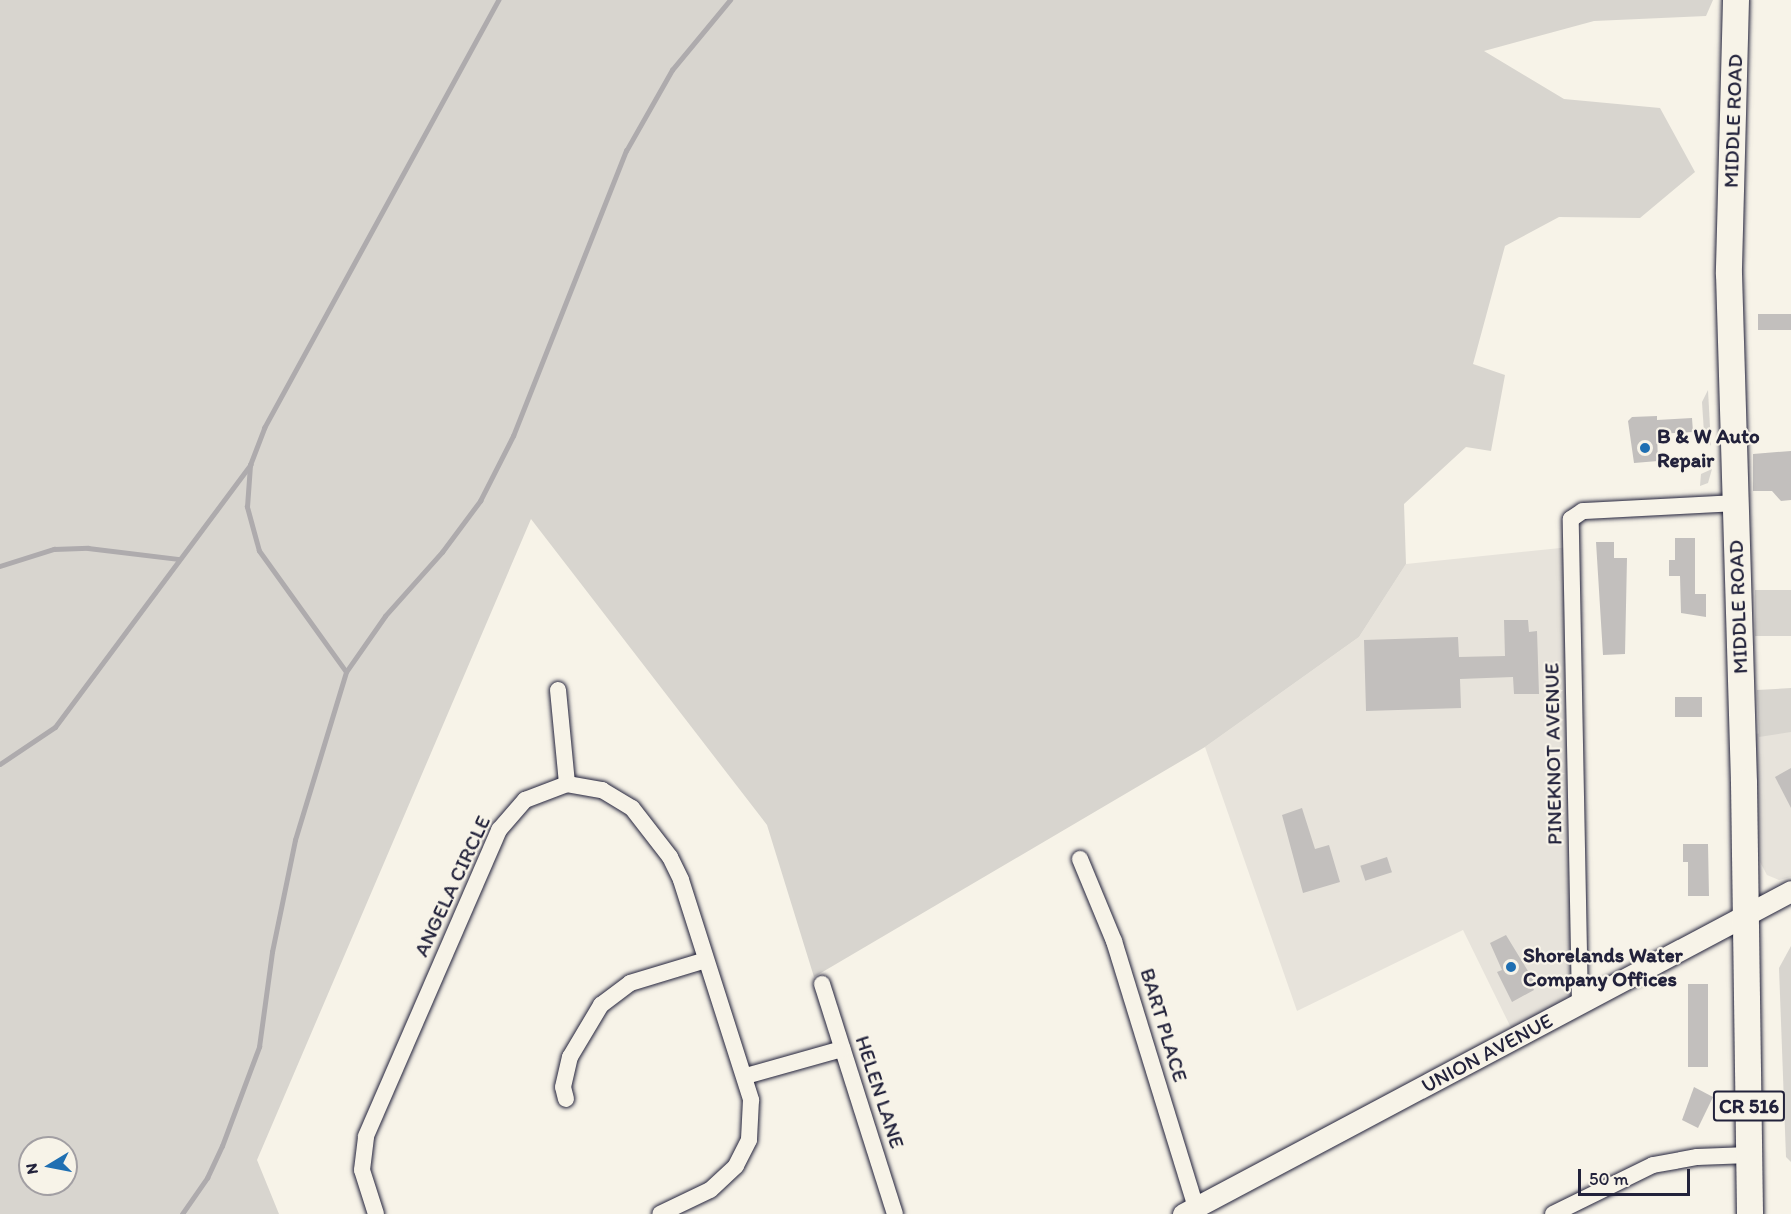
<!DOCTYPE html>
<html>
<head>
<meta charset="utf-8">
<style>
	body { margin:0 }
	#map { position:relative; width:1791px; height:1214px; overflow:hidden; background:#f7f3e8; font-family:Itim,sans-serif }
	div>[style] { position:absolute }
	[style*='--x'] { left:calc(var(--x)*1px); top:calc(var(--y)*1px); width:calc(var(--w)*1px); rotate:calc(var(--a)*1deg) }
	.built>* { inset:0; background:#e7e3db }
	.green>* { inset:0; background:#d8d5cf; transform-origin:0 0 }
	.stream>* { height:4.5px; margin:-2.25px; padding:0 2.25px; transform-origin:2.25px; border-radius:2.25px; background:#aeabad }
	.building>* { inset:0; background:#c2bfbd; transform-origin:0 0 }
	.roads { filter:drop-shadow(0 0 2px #22223b) drop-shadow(0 0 2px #22223b) }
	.minor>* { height:16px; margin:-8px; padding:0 8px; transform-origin:8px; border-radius:8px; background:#f7f3e8 }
	.tertiary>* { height:21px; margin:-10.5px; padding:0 10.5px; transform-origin:10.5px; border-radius:10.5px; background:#f7f3e8 }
	.primary>* { height:26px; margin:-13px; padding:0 13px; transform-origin:13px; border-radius:13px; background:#f7f3e8 }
	.dots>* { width:16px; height:16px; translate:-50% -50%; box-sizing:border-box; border:3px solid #f7f3e8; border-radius:50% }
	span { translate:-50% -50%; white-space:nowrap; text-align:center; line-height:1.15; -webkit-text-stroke:4.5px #f7f3e8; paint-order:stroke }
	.shield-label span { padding:2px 4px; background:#f7f3e8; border:2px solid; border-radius:4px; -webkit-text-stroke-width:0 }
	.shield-label { font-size:20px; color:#22223b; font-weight:700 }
	.street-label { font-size:21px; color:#22223b }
	.poi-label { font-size:21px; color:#22223b; font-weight:700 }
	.left { translate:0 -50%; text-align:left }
	.north { position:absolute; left:18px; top:1136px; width:60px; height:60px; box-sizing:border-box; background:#f7f3e8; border:2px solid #a29fa3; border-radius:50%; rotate:260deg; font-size:16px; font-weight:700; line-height:24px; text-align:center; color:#22223b }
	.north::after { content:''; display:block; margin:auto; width:21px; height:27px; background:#1f6fb2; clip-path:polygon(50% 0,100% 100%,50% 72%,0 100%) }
	.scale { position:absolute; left:1578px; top:1169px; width:112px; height:27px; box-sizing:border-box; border:3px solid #22223b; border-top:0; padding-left:8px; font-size:18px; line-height:21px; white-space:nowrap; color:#22223b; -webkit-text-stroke:4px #f7f3e8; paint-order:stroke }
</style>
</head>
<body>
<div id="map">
	<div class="built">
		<div style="clip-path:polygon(1570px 547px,1581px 1003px,1516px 1038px,1463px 930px,1297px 1011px,1205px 747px,1359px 637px,1406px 564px)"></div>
		<div style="clip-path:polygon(1791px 730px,1791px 877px,1779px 880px,1767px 875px,1760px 862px,1754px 734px)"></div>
	</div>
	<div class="green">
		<div style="clip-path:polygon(evenodd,0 0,1713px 0,1706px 16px,1594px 21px,1484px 51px,1564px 99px,1660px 108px,1695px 172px,1640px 218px,1559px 217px,1505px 246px,1473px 364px,1505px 375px,1491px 451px,1466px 447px,1404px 504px,1406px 564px,1359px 637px,1205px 747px,814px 977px,767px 825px,531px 519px,257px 1160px,279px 1214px,0 1214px,0 0,30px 1148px,66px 1148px,66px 1184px,30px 1184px,30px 1148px)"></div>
		<div style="clip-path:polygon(1708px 390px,1711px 446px,1704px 433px,1702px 402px)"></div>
		<div style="clip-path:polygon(1712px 469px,1708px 483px,1700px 486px,1701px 474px)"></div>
		<div style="left:1755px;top:590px;width:36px;height:46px"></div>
		<div style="clip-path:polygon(1791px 688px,1791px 732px,1759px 737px,1757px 690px)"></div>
		<div style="clip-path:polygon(1791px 946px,1791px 1162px,1786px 1157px,1779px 968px)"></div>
	</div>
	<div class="stream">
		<div style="--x:0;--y:566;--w:57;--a:-17.5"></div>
		<div style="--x:54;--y:549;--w:34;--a:-2"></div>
		<div style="--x:88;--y:548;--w:92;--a:6.9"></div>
		<div style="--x:346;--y:672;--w:149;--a:-125.7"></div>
		<div style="--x:259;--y:551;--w:46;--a:-105.3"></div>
		<div style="--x:247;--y:507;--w:42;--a:-85.9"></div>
		<div style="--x:250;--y:465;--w:40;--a:-69"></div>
		<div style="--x:264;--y:428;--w:488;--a:-61.3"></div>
		<div style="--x:0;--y:764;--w:66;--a:-33.9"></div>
		<div style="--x:55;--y:727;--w:327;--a:-53.3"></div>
		<div style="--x:182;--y:1214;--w:44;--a:-55.2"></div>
		<div style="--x:207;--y:1178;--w:35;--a:-65"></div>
		<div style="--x:222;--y:1146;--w:106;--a:-69.5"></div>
		<div style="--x:259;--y:1047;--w:96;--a:-82.2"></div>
		<div style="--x:272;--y:952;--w:114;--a:-78.4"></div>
		<div style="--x:295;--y:840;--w:176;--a:-73.1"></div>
		<div style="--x:346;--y:672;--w:68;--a:-55.1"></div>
		<div style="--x:385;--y:616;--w:86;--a:-48.3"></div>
		<div style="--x:442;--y:552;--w:64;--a:-53.3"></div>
		<div style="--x:480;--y:501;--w:73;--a:-63.1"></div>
		<div style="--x:513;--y:436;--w:307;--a:-68.4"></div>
		<div style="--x:626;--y:151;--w:93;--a:-60.4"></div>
		<div style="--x:672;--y:70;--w:91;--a:-50.4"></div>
	</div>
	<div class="building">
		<div style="left:1758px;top:314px;width:33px;height:16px"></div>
		<div style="clip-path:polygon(1657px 416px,1657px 420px,1692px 418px,1693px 432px,1657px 434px,1658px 461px,1634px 463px,1628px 421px,1632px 417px)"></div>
		<div style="clip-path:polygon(1791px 451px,1791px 500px,1781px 501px,1772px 491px,1753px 491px,1753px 454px)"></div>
		<div style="clip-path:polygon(1675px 538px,1695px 538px,1695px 594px,1706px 594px,1706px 617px,1681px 613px,1680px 576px,1669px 576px,1669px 560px,1675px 560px)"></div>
		<div style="clip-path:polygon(1596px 542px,1614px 542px,1614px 558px,1627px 558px,1625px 654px,1603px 655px)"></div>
		<div style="clip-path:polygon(1504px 620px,1528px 620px,1529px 632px,1537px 631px,1539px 694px,1514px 694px,1513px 677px,1460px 679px,1461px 708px,1366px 711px,1364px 640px,1458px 637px,1459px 657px,1505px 656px)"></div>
		<div style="left:1675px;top:697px;width:27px;height:20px"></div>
		<div style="clip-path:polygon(1791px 768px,1791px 808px,1775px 777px)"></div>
		<div style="clip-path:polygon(1302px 808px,1315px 849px,1329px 845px,1340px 882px,1303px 893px,1282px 815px)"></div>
		<div style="clip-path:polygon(1683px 844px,1708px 844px,1709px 896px,1688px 896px,1688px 862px,1683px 862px)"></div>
		<div style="left:1387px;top:857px;width:16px;height:28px;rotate:72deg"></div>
		<div style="clip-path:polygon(1506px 935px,1536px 984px,1532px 986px,1534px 990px,1512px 1002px,1497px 972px,1502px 970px,1490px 943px)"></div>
		<div style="left:1688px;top:984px;width:20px;height:83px"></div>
		<div style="clip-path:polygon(1694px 1087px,1713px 1097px,1698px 1128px,1682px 1120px)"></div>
	</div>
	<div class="roads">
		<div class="minor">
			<div style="--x:558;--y:690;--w:94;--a:84.5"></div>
			<div style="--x:1080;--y:859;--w:89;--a:67.5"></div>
			<div style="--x:1114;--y:941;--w:278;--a:72.9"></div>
			<div style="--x:822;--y:984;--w:241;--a:72.4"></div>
			<div style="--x:1580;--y:1005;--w:486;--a:-91.1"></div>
			<div style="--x:1571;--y:519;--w:14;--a:-34"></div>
			<div style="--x:1583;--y:511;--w:151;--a:-3"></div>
			<div style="--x:746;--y:1076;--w:100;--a:-15.7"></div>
			<div style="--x:566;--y:1099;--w:12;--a:-104"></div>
			<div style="--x:563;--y:1087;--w:31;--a:-77"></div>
			<div style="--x:570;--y:1057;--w:61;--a:-59.2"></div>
			<div style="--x:601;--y:1005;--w:36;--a:-37"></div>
			<div style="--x:630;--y:983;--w:79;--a:-16.8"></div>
			<div style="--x:376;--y:1214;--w:46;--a:-107.7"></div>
			<div style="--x:362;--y:1170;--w:34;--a:-83"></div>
			<div style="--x:366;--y:1136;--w:334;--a:-66.5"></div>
			<div style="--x:499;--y:830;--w:40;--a:-49"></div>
			<div style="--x:525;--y:800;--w:45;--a:-20.9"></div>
			<div style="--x:567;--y:784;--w:36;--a:10"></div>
			<div style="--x:602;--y:790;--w:35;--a:31"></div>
			<div style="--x:632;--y:808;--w:62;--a:52.2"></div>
			<div style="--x:670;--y:857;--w:25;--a:64"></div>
			<div style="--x:681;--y:880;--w:231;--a:72.3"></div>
			<div style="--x:751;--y:1100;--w:40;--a:92.9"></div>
			<div style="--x:749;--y:1140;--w:29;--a:117"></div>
			<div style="--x:736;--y:1166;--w:35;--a:137"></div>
			<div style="--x:710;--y:1190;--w:55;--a:154.4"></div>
			<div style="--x:1553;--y:1214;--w:111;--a:-26.1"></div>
			<div style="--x:1653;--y:1165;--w:45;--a:-10.3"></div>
			<div style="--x:1697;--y:1157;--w:52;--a:-2.2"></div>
		</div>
		<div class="tertiary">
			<div style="--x:1183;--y:1214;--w:688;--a:-27.98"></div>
		</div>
		<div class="primary">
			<div style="--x:1736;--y:0;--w:274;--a:91.5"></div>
			<div style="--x:1729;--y:274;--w:509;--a:88.31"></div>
			<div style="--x:1744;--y:783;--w:431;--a:89.2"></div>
		</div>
	</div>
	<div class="dots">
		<div style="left:1645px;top:448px;background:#1f6fb2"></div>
		<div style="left:1511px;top:967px;background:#1f6fb2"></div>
	</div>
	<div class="shield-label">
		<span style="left:1749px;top:1106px">CR 516</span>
	</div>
	<div class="street-label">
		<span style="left:1733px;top:121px;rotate:-88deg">MIDDLE ROAD</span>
		<span style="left:1738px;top:607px;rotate:-92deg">MIDDLE ROAD</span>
		<span style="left:1553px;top:754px;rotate:-91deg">PINEKNOT AVENUE</span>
		<span style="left:452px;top:886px;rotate:-65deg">ANGELA CIRCLE</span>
		<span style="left:1164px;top:1025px;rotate:73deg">BART PLACE</span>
		<span style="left:1487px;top:1053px;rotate:-28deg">UNION AVENUE</span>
		<span style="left:880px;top:1092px;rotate:72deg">HELEN LANE</span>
	</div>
	<div class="poi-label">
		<span class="left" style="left:1657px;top:448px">B &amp; W Auto<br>Repair</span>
		<span class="left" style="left:1523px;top:967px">Shorelands Water<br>Company Offices</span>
	</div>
	<div class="north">N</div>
	<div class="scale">50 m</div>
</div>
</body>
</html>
